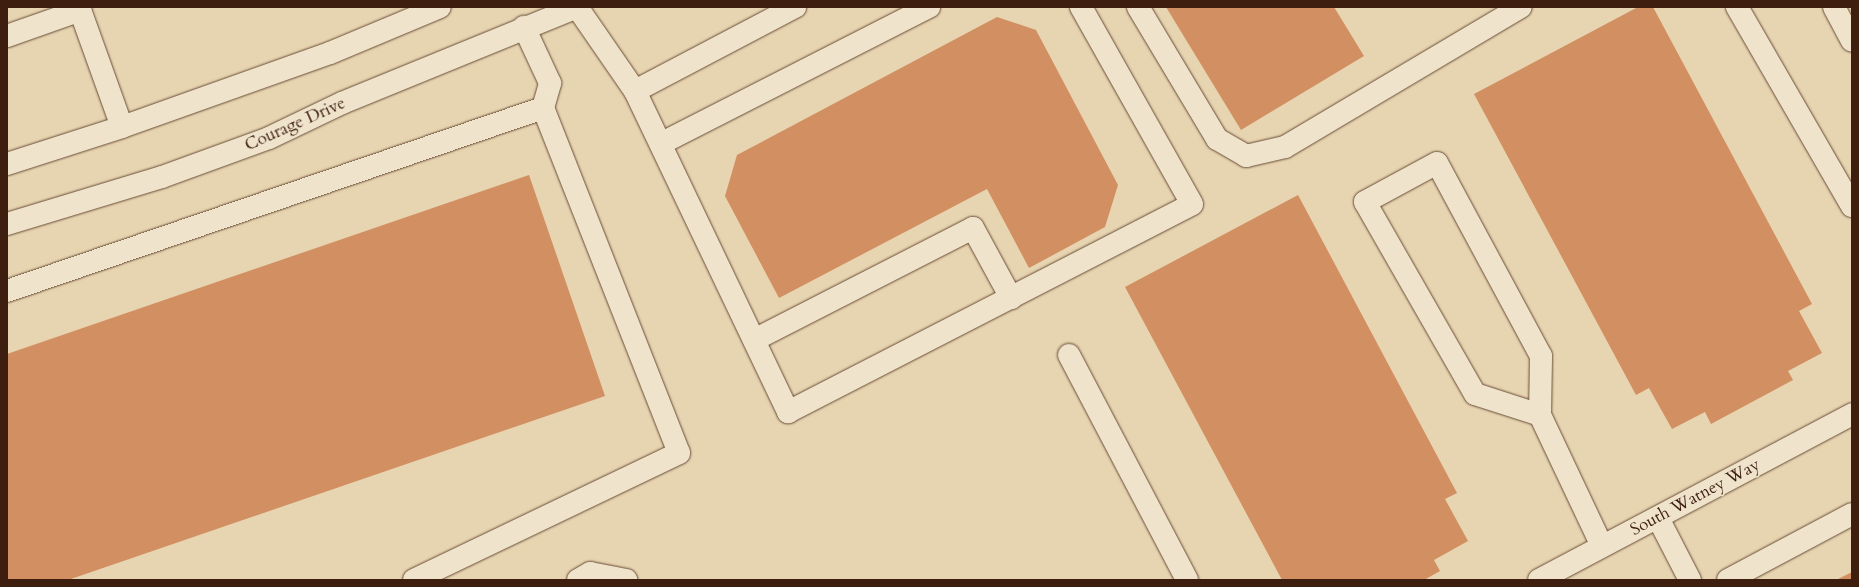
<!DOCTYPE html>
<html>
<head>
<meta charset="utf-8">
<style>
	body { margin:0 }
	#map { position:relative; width:1859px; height:587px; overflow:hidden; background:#e7d4b0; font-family:Cardo,serif }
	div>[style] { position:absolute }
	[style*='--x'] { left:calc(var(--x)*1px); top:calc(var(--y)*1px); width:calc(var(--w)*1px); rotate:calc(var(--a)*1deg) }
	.building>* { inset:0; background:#d28f62 }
	.roads { filter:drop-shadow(0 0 1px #684c37) drop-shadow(0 0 1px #684c37) }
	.minor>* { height:22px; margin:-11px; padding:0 11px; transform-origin:11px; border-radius:11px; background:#efe3cc }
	span { translate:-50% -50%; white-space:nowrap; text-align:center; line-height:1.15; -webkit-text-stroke:3.5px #efe3cc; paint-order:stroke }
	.street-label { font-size:17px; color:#3d1e0f }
	.frame { position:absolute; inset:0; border:8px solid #3d1e0f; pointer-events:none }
</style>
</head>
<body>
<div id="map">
	<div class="building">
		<div style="clip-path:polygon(1166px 7px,1334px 7px,1364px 56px,1241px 130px)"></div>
		<div style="clip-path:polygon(1638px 7px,1653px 7px,1812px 304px,1799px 311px,1822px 353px,1788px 371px,1793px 380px,1711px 424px,1705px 412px,1672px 429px,1649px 388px,1636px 395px,1474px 94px)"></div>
		<div style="clip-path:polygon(997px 17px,1036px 30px,1118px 185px,1105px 227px,1029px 268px,987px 189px,779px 298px,725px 196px,737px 155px)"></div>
		<div style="clip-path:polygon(529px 175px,605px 396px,68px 580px,7px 580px,7px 354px)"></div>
		<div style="clip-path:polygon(1298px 195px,1457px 493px,1445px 499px,1468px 541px,1434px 560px,1440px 571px,1424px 580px,1282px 580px,1125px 287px)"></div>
		<div style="clip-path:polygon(1852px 572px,1852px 580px,1836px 580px)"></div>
	</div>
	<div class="roads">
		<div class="minor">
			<div style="--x:79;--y:7;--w:127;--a:70.3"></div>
			<div style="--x:577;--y:7;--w:102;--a:55.4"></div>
			<div style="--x:635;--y:91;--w:356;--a:64.5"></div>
			<div style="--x:788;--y:412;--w:454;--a:-27.2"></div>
			<div style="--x:1192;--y:204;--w:226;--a:-119.4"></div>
			<div style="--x:1138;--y:7;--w:154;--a:59.1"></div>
			<div style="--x:1217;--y:139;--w:34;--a:30"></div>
			<div style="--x:1246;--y:156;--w:40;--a:-13"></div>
			<div style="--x:1285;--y:147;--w:274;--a:-30.7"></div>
			<div style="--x:1737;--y:7;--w:230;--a:60"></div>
			<div style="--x:1834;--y:7;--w:38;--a:62"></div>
			<div style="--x:7;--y:36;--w:78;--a:-19.4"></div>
			<div style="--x:635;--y:91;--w:181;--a:-27.7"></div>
			<div style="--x:662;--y:143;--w:300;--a:-27"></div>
			<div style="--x:7;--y:164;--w:121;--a:-17.8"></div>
			<div style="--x:122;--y:127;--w:221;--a:-19.6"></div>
			<div style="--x:330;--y:53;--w:119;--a:-22.7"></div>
			<div style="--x:7;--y:224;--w:162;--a:-16.9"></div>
			<div style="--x:162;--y:177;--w:114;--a:-20"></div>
			<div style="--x:269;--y:138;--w:81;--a:-25.6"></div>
			<div style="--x:342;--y:103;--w:254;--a:-22.2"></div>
			<div style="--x:7;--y:291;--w:566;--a:-18.85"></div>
			<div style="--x:754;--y:340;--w:246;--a:-27.1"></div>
			<div style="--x:973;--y:228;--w:80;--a:61.5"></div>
			<div style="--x:1069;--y:355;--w:254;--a:62.3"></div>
			<div style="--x:1540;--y:415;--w:59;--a:-89"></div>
			<div style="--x:1541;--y:356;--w:219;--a:-118.3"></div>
			<div style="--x:1437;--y:163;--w:82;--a:151.6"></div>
			<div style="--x:1365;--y:202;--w:221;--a:60.2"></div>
			<div style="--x:1475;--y:394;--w:68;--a:17.9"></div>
			<div style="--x:1540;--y:415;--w:145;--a:64.7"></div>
			<div style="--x:1658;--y:518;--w:70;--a:62.7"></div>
			<div style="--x:414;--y:580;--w:294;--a:-25.6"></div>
			<div style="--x:679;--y:453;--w:371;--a:-111.5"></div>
			<div style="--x:543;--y:108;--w:26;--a:-74"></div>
			<div style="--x:550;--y:83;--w:62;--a:-114.9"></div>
			<div style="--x:578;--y:580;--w:14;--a:-30"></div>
			<div style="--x:590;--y:573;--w:37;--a:11"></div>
			<div style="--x:1539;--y:580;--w:354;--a:-27.9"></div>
			<div style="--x:1728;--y:580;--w:140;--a:-28"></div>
		</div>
	</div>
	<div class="street-label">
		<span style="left:295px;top:124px;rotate:-24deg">Courage Drive</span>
		<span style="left:1695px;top:497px;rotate:-28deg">South Watney Way</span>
	</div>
	<div class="frame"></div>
</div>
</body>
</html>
